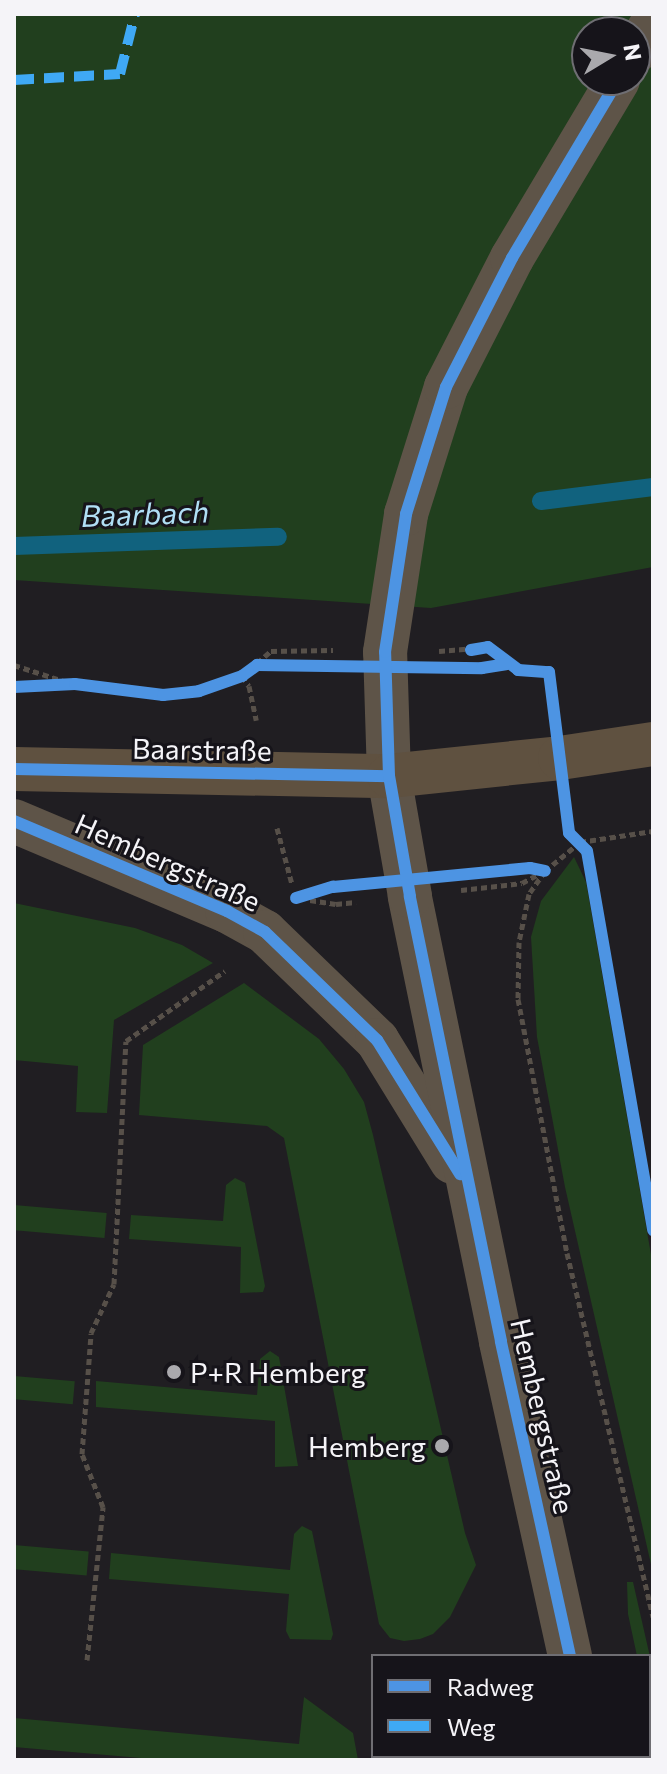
<!DOCTYPE html>
<html>
<head>
<meta charset="utf-8">
<style>
	body { margin:0 }
	#map { position:relative; width:667px; height:1774px; overflow:hidden; background:#201e22; font-family:Commissioner,sans-serif }
	div>[style] { position:absolute }
	[style*='--x'] { left:calc(var(--x)*1px); top:calc(var(--y)*1px); width:calc(var(--w)*1px); rotate:calc(var(--a)*1deg) }
	.green>* { inset:0; background:#213f1e; transform-origin:0 0 }
	.stream>* { height:18px; margin:-9px; padding:0 9px; transform-origin:9px; border-radius:9px; background:#11627e }
	.path>* { height:5px; margin-top:-2.5px; transform-origin:0; background:repeating-linear-gradient(90deg,#575049 0 6px,transparent 0 10px) }
	.minor>* { height:44px; margin:-22px; padding:0 22px; transform-origin:22px; border-radius:22px; background:#5e5448 }
	.major>* { height:44px; margin:-22px; padding:0 22px; transform-origin:22px; border-radius:22px; background:#5f5140 }
	.quiet>* { height:10px; margin-top:-5px; transform-origin:0; background:repeating-linear-gradient(90deg,#3fa9f5 0 20px,transparent 0 30px) }
	.cycleway>* { height:12px; margin:-6px; padding:0 6px; transform-origin:6px; border-radius:6px; background:#4d94e3 }
	.dots>* { width:22px; height:22px; translate:-50% -50%; box-sizing:border-box; border:4px solid #16141a; border-radius:50% }
	span { translate:-50% -50%; white-space:nowrap; text-align:center; line-height:1.15; -webkit-text-stroke:6px #16141a; paint-order:stroke }
	.street-label { font-size:28px; color:#f5f4f8 }
	.poi-label { font-size:28px; color:#f5f4f8 }
	.left { translate:0 -50%; text-align:left }
	.right { translate:-100% -50%; text-align:right }
	.water-label { font-size:30px; color:#b0dff5; font-style:italic }
	.frame { position:absolute; inset:0; border:16px solid #f5f4f8; pointer-events:none }
	.legend { position:absolute; left:371px; top:1654px; width:280px; height:104px; box-sizing:border-box; background:#16141a; border:2px solid #6f6e73; margin:0; padding:10px 14px; list-style:none; font-size:24px; color:#f5f4f8 }
	.legend li { display:flex; align-items:center; gap:16px; height:40px }
	.legend b { width:40px; border:2px solid #6f6e73 }
	.north { position:absolute; left:571px; top:16px; width:80px; height:80px; box-sizing:border-box; background:#16141a; border:2px solid #6f6e73; border-radius:50%; rotate:80deg; font-size:22px; font-weight:700; line-height:32px; text-align:center; color:#f5f4f8 }
	.north::after { content:''; display:block; margin:auto; width:28px; height:36px; background:#aaa9ad; clip-path:polygon(50% 0,100% 100%,50% 72%,0 100%) }
</style>
</head>
<body>
<div id="map">
	<div class="green">
		<div style="clip-path:polygon(evenodd,14px 14px,653px 14px,653px 567px,431px 608px,14px 580px,14px 14px,587px 32px,635px 32px,635px 80px,587px 80px,587px 32px)"></div>
		<div style="clip-path:polygon(574px 857px,586px 882px,653px 1266px,653px 1573px,565px 1187px,537px 1037px,531px 937px,541px 901px)"></div>
		<div style="clip-path:polygon(14px 903px,135px 928px,182px 945px,213px 963px,114px 1020px,107px 1113px,76px 1112px,78px 1066px,14px 1060px)"></div>
		<div style="clip-path:polygon(244px 983px,319px 1039px,344px 1069px,364px 1102px,373px 1135px,465px 1533px,476px 1565px,450px 1617px,433px 1634px,420px 1639px,404px 1641px,390px 1638px,379px 1624px,284px 1138px,267px 1126px,139px 1115px,143px 1045px)"></div>
		<div style="clip-path:polygon(235px 1178px,245px 1183px,265px 1286px,263px 1292px,240px 1293px,241px 1247px,129px 1239px,131px 1215px,223px 1221px,226px 1185px)"></div>
		<div style="left:14px;top:1205px;width:93px;height:25px;rotate:5deg"></div>
		<div style="clip-path:polygon(270px 1351px,279px 1357px,298px 1466px,275px 1467px,275px 1421px,96px 1407px,96px 1381px,257px 1395px,260px 1359px)"></div>
		<div style="left:14px;top:1376px;width:61px;height:23px;rotate:5deg"></div>
		<div style="clip-path:polygon(302px 1526px,312px 1531px,333px 1634px,331px 1640px,290px 1639px,286px 1631px,289px 1594px,109px 1579px,111px 1553px,290px 1570px,294px 1534px)"></div>
		<div style="left:14px;top:1545px;width:75px;height:24px;rotate:5deg"></div>
		<div style="clip-path:polygon(627px 1582px,633px 1582px,653px 1670px,653px 1730px,649px 1712px,649px 1656px,637px 1656px,628px 1614px)"></div>
		<div style="clip-path:polygon(304px 1697px,353px 1733px,358px 1760px,164px 1760px,14px 1747px,14px 1718px,299px 1744px)"></div>
	</div>
	<div class="stream">
		<div style="--x:541;--y:501;--w:113;--a:-7.1"></div>
		<div style="--x:14;--y:546;--w:264;--a:-2"></div>
	</div>
	<div class="path">
		<div style="--x:439;--y:651;--w:49;--a:-4.7"></div>
		<div style="--x:488;--y:647;--w:38;--a:37"></div>
		<div style="--x:518;--y:670;--w:31;--a:4"></div>
		<div style="--x:549;--y:672;--w:35;--a:82"></div>
		<div style="--x:14;--y:665;--w:59;--a:17.8"></div>
		<div style="--x:242;--y:676;--w:12;--a:55"></div>
		<div style="--x:249;--y:686;--w:35;--a:78"></div>
		<div style="--x:14;--y:687;--w:61;--a:-2.8"></div>
		<div style="--x:75;--y:684;--w:89;--a:7.1"></div>
		<div style="--x:163;--y:695;--w:36;--a:-6"></div>
		<div style="--x:199;--y:691;--w:46;--a:-19.2"></div>
		<div style="--x:242;--y:676;--w:38;--a:-41"></div>
		<div style="--x:271;--y:651;--w:62;--a:-0.9"></div>
		<div style="--x:567;--y:812;--w:21;--a:85"></div>
		<div style="--x:569;--y:833;--w:25;--a:45"></div>
		<div style="--x:587;--y:851;--w:385;--a:80.1"></div>
		<div style="--x:277;--y:828;--w:58;--a:75"></div>
		<div style="--x:545;--y:871;--w:28;--a:125"></div>
		<div style="--x:529;--y:894;--w:49;--a:101.8"></div>
		<div style="--x:519;--y:942;--w:57;--a:91"></div>
		<div style="--x:518;--y:999;--w:259;--a:79.1"></div>
		<div style="--x:567;--y:1253;--w:374;--a:76.7"></div>
		<div style="--x:461;--y:890;--w:61;--a:-6.5"></div>
		<div style="--x:522;--y:883;--w:26;--a:-28"></div>
		<div style="--x:545;--y:871;--w:45;--a:-39.6"></div>
		<div style="--x:580;--y:842;--w:74;--a:-8.6"></div>
		<div style="--x:310;--y:900;--w:26;--a:9"></div>
		<div style="--x:336;--y:904;--w:20;--a:-6"></div>
		<div style="--x:87;--y:1660;--w:154;--a:-84"></div>
		<div style="--x:103;--y:1507;--w:57;--a:-111.6"></div>
		<div style="--x:82;--y:1454;--w:121;--a:-85.7"></div>
		<div style="--x:91;--y:1333;--w:54;--a:-64.9"></div>
		<div style="--x:114;--y:1284;--w:243;--a:-87.2"></div>
		<div style="--x:126;--y:1041;--w:121;--a:-35.3"></div>
	</div>
	<div class="minor">
		<div style="--x:635;--y:52;--w:35;--a:-59"></div>
		<div style="--x:14;--y:821;--w:231;--a:22.9"></div>
		<div style="--x:227;--y:911;--w:43;--a:28.9"></div>
		<div style="--x:265;--y:932;--w:156;--a:44"></div>
		<div style="--x:377;--y:1040;--w:143;--a:58.4"></div>
		<div style="--x:570;--y:1656;--w:322;--a:-102.4"></div>
		<div style="--x:501;--y:1341;--w:454;--a:-101.6"></div>
		<div style="--x:410;--y:896;--w:122;--a:-99.9"></div>
		<div style="--x:389;--y:776;--w:124;--a:-91.8"></div>
		<div style="--x:385;--y:652;--w:140;--a:-81.3"></div>
		<div style="--x:406;--y:514;--w:133;--a:-72.5"></div>
		<div style="--x:446;--y:387;--w:145;--a:-62.9"></div>
		<div style="--x:512;--y:258;--w:207;--a:-59.2"></div>
		<div style="--x:592;--y:1756;--w:4;--a:76"></div>
	</div>
	<div class="major">
		<div style="--x:14;--y:769;--w:375;--a:1.1"></div>
		<div style="--x:389;--y:776;--w:172;--a:-6"></div>
		<div style="--x:560;--y:758;--w:94;--a:-8.6"></div>
	</div>
	<div class="quiet">
		<div style="--x:14;--y:80;--w:106;--a:-3.2"></div>
		<div style="--x:120;--y:74;--w:62;--a:-76"></div>
	</div>
	<div class="cycleway">
		<div style="--x:471;--y:650;--w:17;--a:-10"></div>
		<div style="--x:488;--y:647;--w:38;--a:37"></div>
		<div style="--x:518;--y:670;--w:31;--a:4"></div>
		<div style="--x:549;--y:672;--w:162;--a:82.9"></div>
		<div style="--x:569;--y:833;--w:25;--a:45"></div>
		<div style="--x:587;--y:851;--w:385;--a:80.1"></div>
		<div style="--x:14;--y:687;--w:61;--a:-2.8"></div>
		<div style="--x:75;--y:684;--w:89;--a:7.1"></div>
		<div style="--x:163;--y:695;--w:36;--a:-6"></div>
		<div style="--x:199;--y:691;--w:46;--a:-19.2"></div>
		<div style="--x:242;--y:676;--w:19;--a:-36"></div>
		<div style="--x:257;--y:665;--w:225;--a:0.8"></div>
		<div style="--x:482;--y:668;--w:24;--a:-9"></div>
		<div style="--x:14;--y:769;--w:375;--a:1.1"></div>
		<div style="--x:14;--y:821;--w:231;--a:22.9"></div>
		<div style="--x:227;--y:911;--w:43;--a:28.9"></div>
		<div style="--x:265;--y:932;--w:156;--a:44"></div>
		<div style="--x:377;--y:1040;--w:158;--a:58.2"></div>
		<div style="--x:296;--y:898;--w:39;--a:-17"></div>
		<div style="--x:333;--y:887;--w:198;--a:-5.5"></div>
		<div style="--x:530;--y:868;--w:15;--a:11"></div>
		<div style="--x:570;--y:1656;--w:322;--a:-102.4"></div>
		<div style="--x:501;--y:1341;--w:454;--a:-101.6"></div>
		<div style="--x:410;--y:896;--w:122;--a:-99.9"></div>
		<div style="--x:389;--y:776;--w:124;--a:-91.8"></div>
		<div style="--x:385;--y:652;--w:140;--a:-81.3"></div>
		<div style="--x:406;--y:514;--w:133;--a:-72.5"></div>
		<div style="--x:446;--y:387;--w:145;--a:-62.9"></div>
		<div style="--x:512;--y:258;--w:207;--a:-59.2"></div>
	</div>
	<div class="dots">
		<div style="left:174px;top:1372px;background:#aaa9ad"></div>
		<div style="left:442px;top:1446px;background:#aaa9ad"></div>
	</div>
	<div class="street-label">
		<span style="left:202px;top:749px;rotate:1deg">Baarstraße</span>
		<span style="left:168px;top:862px;rotate:24deg">Hembergstraße</span>
		<span style="left:543px;top:1416px;rotate:77deg">Hembergstraße</span>
	</div>
	<div class="poi-label">
		<span class="left" style="left:190px;top:1372px">P+R Hemberg</span>
		<span class="right" style="left:426px;top:1446px">Hemberg</span>
	</div>
	<div class="water-label">
		<span style="left:145px;top:513px;rotate:-2deg">Baarbach</span>
	</div>
	<div class="frame"></div>
	<ul class="legend">
	<li><b style="height:10px;background:#4d94e3"></b>Radweg</li>
	<li><b style="height:10px;background:#3fa9f5"></b>Weg</li>
	</ul>
	<div class="north">N</div>
</div>
</body>
</html>
